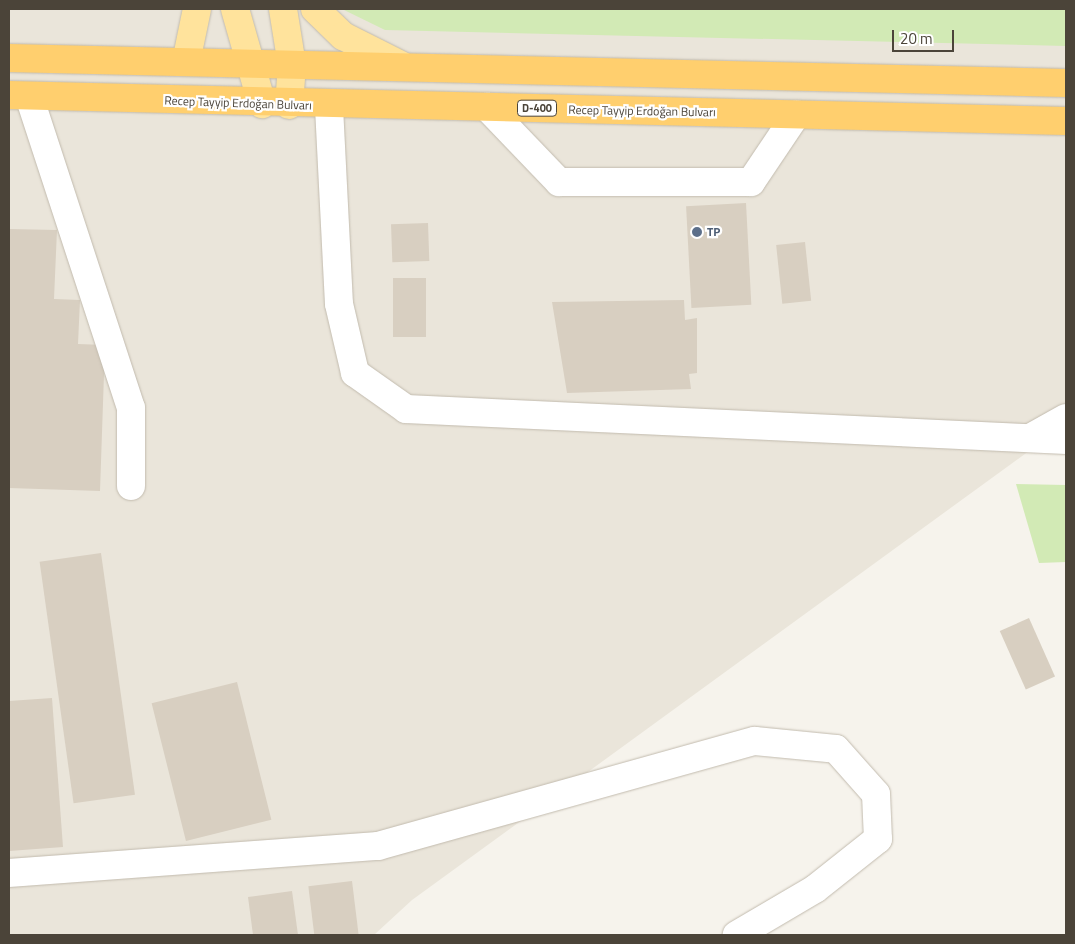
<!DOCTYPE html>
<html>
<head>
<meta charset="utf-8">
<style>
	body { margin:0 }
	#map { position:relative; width:1075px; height:944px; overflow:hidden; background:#f6f3ec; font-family:"Titillium Web",sans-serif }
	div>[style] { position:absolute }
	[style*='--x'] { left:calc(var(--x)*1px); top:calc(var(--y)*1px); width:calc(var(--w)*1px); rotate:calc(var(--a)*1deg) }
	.residential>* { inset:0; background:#eae5da }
	.green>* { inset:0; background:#d2eab5 }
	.building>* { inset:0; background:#d8cfc1; transform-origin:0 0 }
	.roads { filter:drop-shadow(0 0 1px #c2bbae) drop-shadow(0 0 1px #c2bbae) }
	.minor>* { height:28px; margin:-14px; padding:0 14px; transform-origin:14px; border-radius:14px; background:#fff }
	.major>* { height:28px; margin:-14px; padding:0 14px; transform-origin:14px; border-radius:14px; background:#ffe39c }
	.highway>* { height:28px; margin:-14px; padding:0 14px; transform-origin:14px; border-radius:14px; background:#ffcf6e }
	.dots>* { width:14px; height:14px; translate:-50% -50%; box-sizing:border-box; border:2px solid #fff; border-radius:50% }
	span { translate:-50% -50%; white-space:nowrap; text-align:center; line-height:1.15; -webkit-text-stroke:4.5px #fff; paint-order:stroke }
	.shield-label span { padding:1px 4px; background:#fff; border:1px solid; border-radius:4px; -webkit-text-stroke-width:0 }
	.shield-label { font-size:11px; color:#4b4439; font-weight:700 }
	.street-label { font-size:12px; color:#4b4439 }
	.service-label { font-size:12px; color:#4e5e75; font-weight:700 }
	.left { translate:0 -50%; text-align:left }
	.frame { position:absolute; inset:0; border:10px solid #4b4439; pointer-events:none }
	.scale { position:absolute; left:892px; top:30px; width:62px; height:22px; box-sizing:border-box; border:2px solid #4b4439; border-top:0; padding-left:6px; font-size:15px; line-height:18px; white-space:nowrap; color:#4b4439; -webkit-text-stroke:4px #fff; paint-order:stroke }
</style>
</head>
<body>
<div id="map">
	<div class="residential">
		<div style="clip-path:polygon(9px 9px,1066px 9px,1066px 424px,412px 900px,374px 935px,9px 935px)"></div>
	</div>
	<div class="green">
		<div style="clip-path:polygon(342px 9px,1066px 9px,1066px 46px,385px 30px)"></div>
		<div style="clip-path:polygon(1016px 484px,1066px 485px,1066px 562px,1039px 563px)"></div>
	</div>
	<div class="building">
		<div style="left:746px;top:203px;width:102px;height:60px;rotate:87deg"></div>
		<div style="left:428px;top:223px;width:38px;height:37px;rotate:88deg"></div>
		<div style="clip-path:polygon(9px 229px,57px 230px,54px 299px,80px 300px,78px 344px,105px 345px,100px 491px,9px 488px)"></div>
		<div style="left:805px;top:242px;width:59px;height:29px;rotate:84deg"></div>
		<div style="left:393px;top:278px;width:33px;height:59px"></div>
		<div style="clip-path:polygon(684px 300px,685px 320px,697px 318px,697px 373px,689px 374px,691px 389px,567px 393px,552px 302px)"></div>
		<div style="left:101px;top:553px;width:244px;height:62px;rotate:82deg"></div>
		<div style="left:1029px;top:618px;width:64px;height:32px;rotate:66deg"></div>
		<div style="left:237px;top:682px;width:142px;height:88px;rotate:76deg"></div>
		<div style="clip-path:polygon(52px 698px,63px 847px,9px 851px,9px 701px)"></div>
		<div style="left:352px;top:881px;width:54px;height:44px;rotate:83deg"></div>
		<div style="clip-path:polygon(292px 891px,298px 935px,253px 935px,248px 897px)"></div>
	</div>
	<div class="roads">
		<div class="minor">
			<div style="--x:29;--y:96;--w:328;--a:71.9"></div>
			<div style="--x:131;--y:408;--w:78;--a:90"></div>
			<div style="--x:329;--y:107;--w:197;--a:87.1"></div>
			<div style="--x:339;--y:304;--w:71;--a:76.9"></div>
			<div style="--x:355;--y:373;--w:62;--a:35.2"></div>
			<div style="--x:406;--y:409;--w:661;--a:2.69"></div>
			<div style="--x:487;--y:107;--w:104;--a:46.2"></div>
			<div style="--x:559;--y:182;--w:192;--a:0"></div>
			<div style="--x:751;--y:182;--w:81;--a:-56.1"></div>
			<div style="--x:1030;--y:438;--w:41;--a:-29.1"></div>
			<div style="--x:9;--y:873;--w:370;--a:-4.2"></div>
			<div style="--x:378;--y:846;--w:391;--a:-15.6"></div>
			<div style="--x:755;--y:741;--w:81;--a:5.6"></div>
			<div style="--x:836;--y:749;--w:60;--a:48.4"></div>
			<div style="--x:876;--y:794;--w:45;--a:87.5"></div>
			<div style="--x:878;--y:839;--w:80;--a:141.6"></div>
			<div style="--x:815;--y:889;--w:91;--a:149.5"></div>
		</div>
		<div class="major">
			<div style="--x:235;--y:9;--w:99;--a:74.1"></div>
			<div style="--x:283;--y:9;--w:57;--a:80.9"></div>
			<div style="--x:292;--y:65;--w:40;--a:94.3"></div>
			<div style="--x:315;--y:9;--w:39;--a:44"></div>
			<div style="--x:343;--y:36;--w:69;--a:26.6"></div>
			<div style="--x:186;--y:62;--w:54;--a:-78.3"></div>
		</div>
		<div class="highway">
			<div style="--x:9;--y:58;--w:1057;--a:1.35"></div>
			<div style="--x:9;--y:95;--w:1057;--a:1.41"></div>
		</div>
	</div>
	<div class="dots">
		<div style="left:697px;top:232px;background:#5c6f8a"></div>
	</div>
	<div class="shield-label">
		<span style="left:537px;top:108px">D-400</span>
	</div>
	<div class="street-label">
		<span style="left:238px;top:103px;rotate:2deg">Recep Tayyip Erdoğan Bulvarı</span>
		<span style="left:642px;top:111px;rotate:1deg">Recep Tayyip Erdoğan Bulvarı</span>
	</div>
	<div class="service-label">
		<span class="left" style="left:707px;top:232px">TP</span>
	</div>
	<div class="frame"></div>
	<div class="scale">20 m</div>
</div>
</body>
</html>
